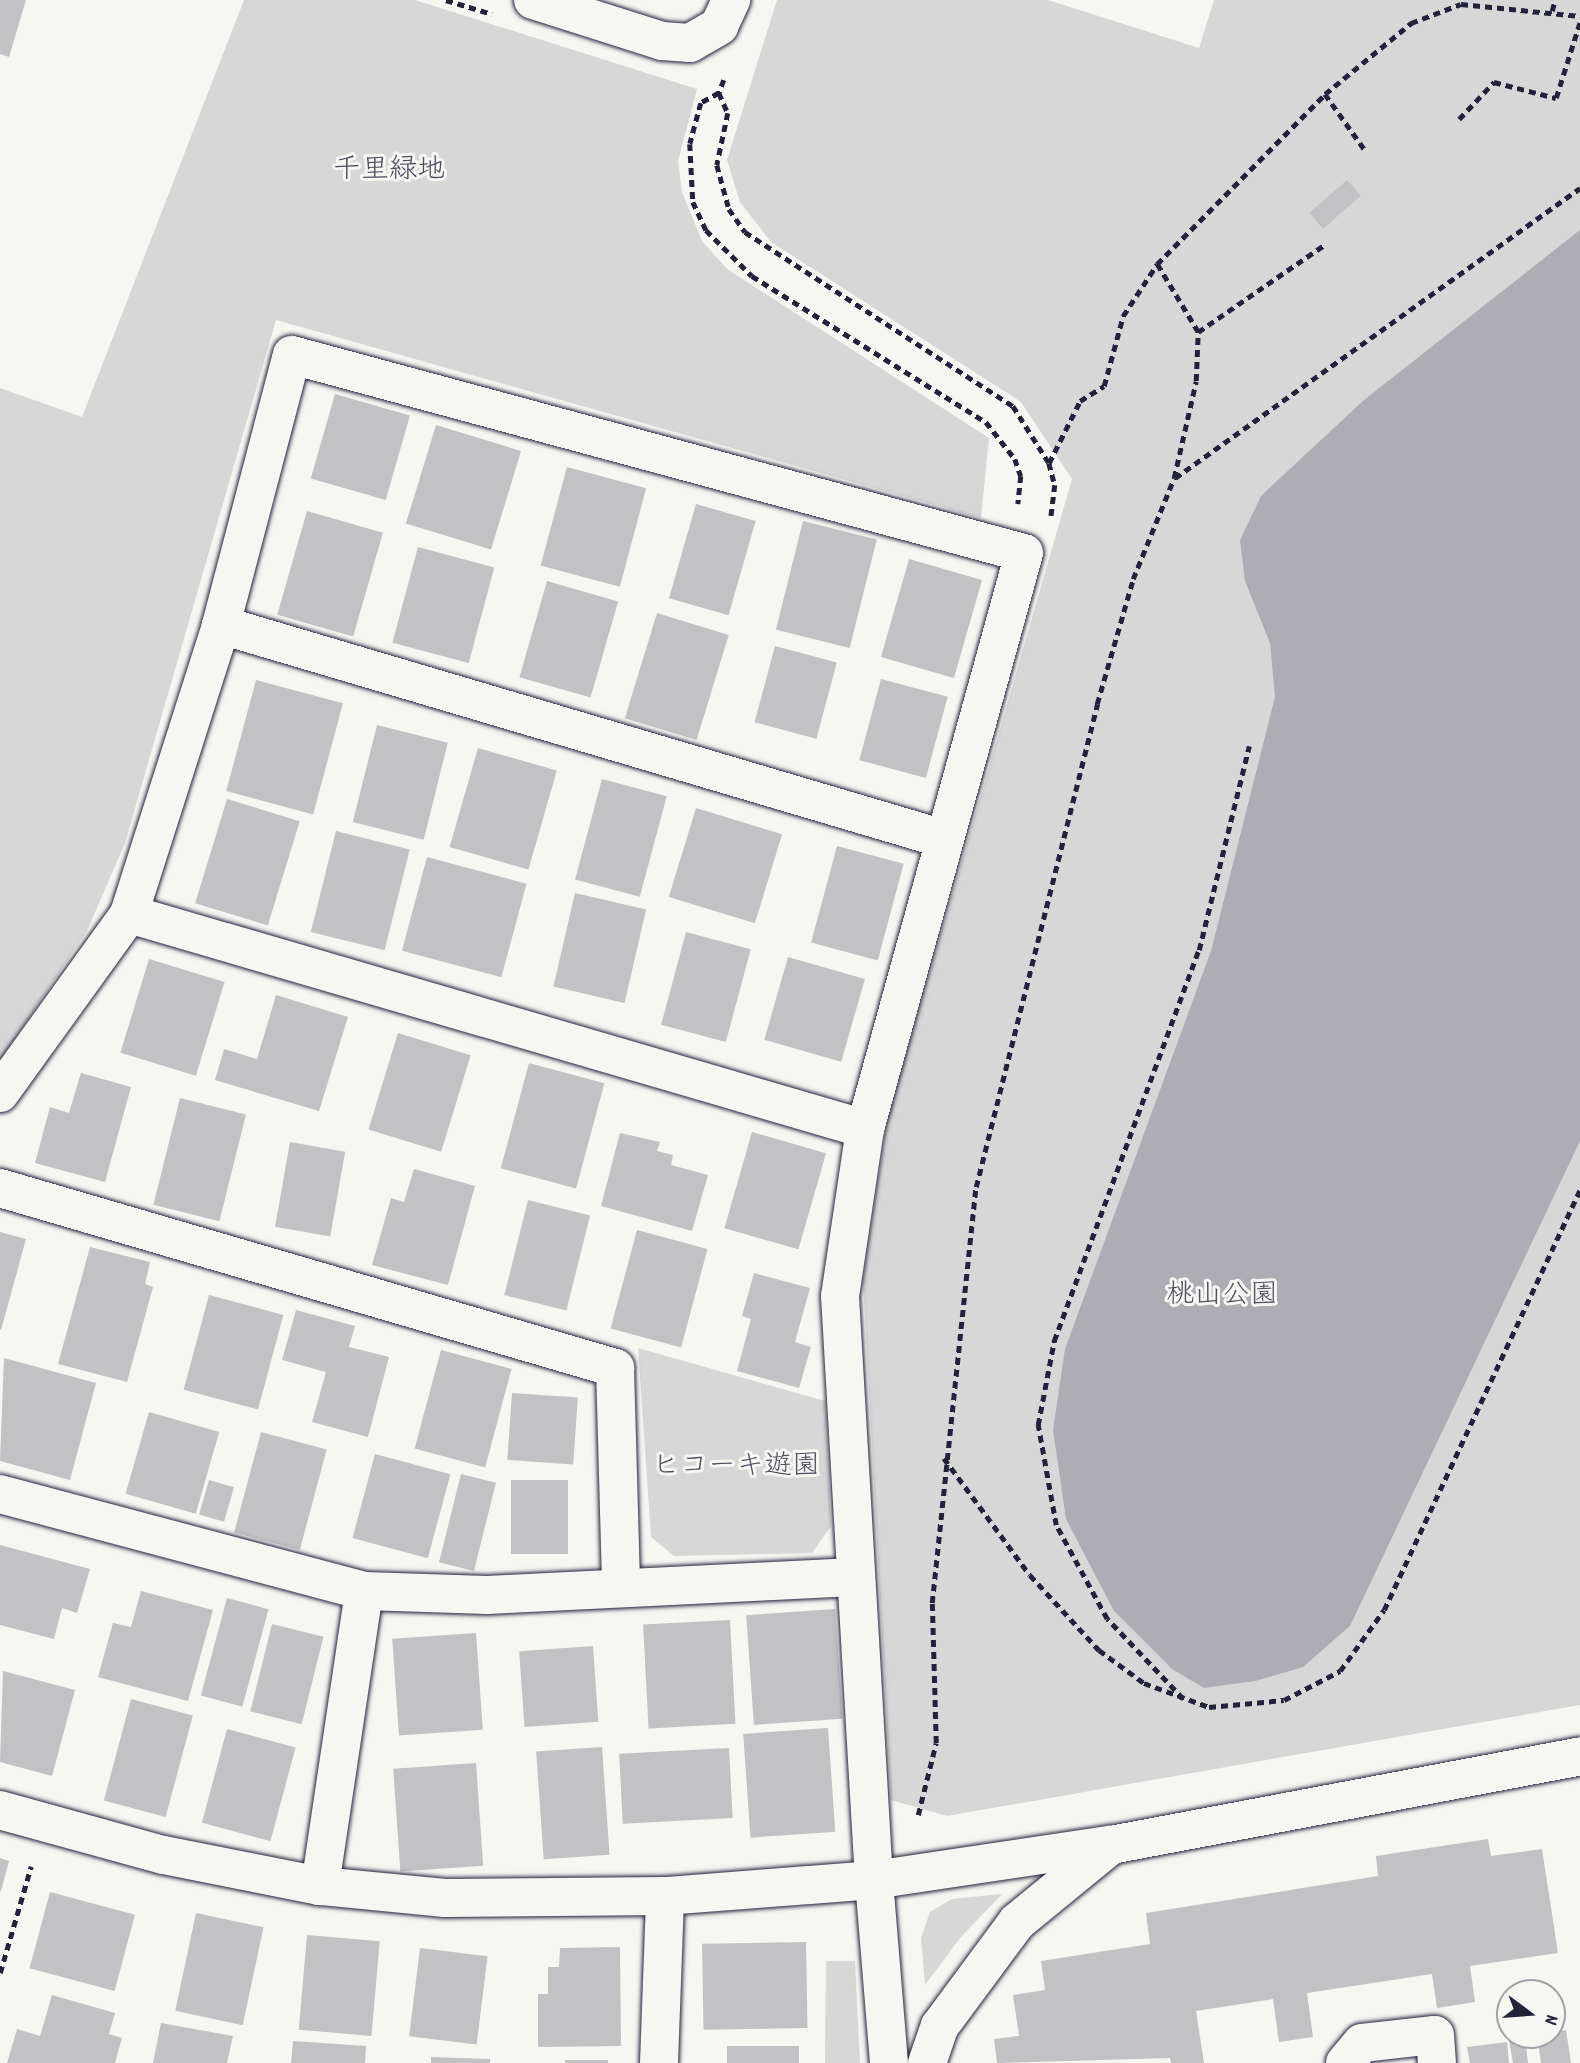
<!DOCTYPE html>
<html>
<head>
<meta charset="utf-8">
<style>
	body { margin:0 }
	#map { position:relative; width:1580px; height:2063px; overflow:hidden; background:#f6f6f2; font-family:Dekko,"Klee One",sans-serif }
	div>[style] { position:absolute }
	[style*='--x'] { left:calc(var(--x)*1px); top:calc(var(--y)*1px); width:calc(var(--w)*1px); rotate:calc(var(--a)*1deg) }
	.green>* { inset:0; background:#d7d7d7 }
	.water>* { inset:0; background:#adadb3 }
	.building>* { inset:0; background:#c2c2c4; transform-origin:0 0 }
	.path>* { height:4.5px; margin-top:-2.25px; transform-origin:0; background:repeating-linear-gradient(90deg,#22223b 0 7px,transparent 0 12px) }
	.roads { filter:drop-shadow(0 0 2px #22223b) drop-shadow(0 0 2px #22223b) }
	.minor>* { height:38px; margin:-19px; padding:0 19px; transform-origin:19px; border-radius:19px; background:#f6f6f2 }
	.tertiary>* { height:38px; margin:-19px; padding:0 19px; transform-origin:19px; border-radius:19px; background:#f6f6f2 }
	span { translate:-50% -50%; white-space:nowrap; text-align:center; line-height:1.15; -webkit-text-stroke:6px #f6f6f2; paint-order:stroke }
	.park-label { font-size:28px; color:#4f4f62 }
	.north { position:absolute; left:1496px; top:1979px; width:70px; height:70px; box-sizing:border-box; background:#f6f6f2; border:2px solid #a1a1a9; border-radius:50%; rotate:106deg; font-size:19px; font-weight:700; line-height:28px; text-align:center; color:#22223b }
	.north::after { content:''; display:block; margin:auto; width:24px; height:32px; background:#22223b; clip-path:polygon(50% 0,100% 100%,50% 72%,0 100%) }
</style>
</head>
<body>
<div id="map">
	<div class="green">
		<div style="clip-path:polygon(244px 0,415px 0,697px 89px,678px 161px,682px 192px,702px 241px,727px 269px,989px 438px,981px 518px,276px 320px,125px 843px,87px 931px,0 1061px,0 388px,82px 417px)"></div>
		<div style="clip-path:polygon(777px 0,1048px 0,1199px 48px,1214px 0,1580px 0,1580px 1705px,947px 1816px,891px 1800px,863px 1280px,888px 1118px,1072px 479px,1021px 402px,771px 242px,740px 202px,727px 160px)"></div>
		<div style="clip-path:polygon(638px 1348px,825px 1401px,831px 1526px,812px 1553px,674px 1556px,651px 1537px)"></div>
		<div style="clip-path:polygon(1002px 1894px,960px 1938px,925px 1985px,921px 1938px,930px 1912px,952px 1899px)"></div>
		<div style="clip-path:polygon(826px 1961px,855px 1961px,860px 2063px,825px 2063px)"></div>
	</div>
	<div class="water">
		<div style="clip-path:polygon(1580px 230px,1580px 1141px,1350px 1626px,1303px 1667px,1255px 1681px,1204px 1688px,1172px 1669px,1114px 1611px,1066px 1519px,1053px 1430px,1065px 1349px,1211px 951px,1275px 697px,1270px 643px,1245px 581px,1240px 540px,1261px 496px,1364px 400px)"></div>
	</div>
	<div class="building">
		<div style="clip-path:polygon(0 0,26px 0,9px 57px,0 54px)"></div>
		<div style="left:1347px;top:180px;width:21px;height:50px;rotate:49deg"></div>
		<div style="left:335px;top:394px;width:78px;height:88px;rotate:16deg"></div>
		<div style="left:436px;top:425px;width:89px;height:103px;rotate:17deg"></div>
		<div style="left:567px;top:467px;width:82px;height:102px;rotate:15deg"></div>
		<div style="left:696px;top:504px;width:62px;height:98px;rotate:16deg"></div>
		<div style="left:307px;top:511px;width:79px;height:108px;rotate:16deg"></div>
		<div style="left:803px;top:521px;width:76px;height:112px;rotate:14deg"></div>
		<div style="left:418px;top:547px;width:79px;height:99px;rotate:15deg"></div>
		<div style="left:909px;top:559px;width:76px;height:102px;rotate:16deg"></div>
		<div style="left:547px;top:581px;width:74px;height:100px;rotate:16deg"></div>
		<div style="left:657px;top:613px;width:75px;height:110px;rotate:17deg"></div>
		<div style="left:775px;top:646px;width:64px;height:79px;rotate:15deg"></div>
		<div style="left:881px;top:679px;width:69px;height:84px;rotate:15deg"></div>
		<div style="left:256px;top:680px;width:90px;height:115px;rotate:15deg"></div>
		<div style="left:377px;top:725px;width:73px;height:100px;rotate:14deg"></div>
		<div style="left:478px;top:748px;width:82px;height:103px;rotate:16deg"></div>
		<div style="left:602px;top:779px;width:67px;height:104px;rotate:15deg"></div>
		<div style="left:227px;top:799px;width:76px;height:109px;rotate:17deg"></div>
		<div style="left:696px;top:808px;width:90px;height:93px;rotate:17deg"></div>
		<div style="left:336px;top:831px;width:76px;height:104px;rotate:14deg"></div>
		<div style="left:837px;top:846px;width:69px;height:100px;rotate:15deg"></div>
		<div style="left:427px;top:857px;width:103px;height:97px;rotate:15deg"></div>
		<div style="left:575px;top:893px;width:73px;height:96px;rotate:13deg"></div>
		<div style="left:686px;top:932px;width:67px;height:96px;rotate:15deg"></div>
		<div style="left:788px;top:957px;width:80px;height:86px;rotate:16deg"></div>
		<div style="left:149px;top:959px;width:79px;height:98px;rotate:17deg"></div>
		<div style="clip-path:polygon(276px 995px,348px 1017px,319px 1111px,215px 1080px,224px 1049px,257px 1059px)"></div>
		<div style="left:398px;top:1033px;width:76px;height:101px;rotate:17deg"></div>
		<div style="left:529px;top:1063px;width:78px;height:109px;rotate:15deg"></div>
		<div style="clip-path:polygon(81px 1073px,131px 1087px,105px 1182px,35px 1163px,50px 1107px,69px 1113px)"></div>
		<div style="left:180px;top:1098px;width:68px;height:110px;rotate:14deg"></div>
		<div style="left:752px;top:1132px;width:77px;height:100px;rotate:16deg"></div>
		<div style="clip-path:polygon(620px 1133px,660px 1142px,657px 1151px,673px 1155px,671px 1165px,708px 1175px,692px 1231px,601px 1206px)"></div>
		<div style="left:290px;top:1142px;width:56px;height:86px;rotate:10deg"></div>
		<div style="clip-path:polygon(414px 1169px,475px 1186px,448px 1285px,372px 1265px,391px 1198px,404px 1202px)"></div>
		<div style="left:528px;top:1200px;width:64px;height:98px;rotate:14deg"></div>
		<div style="left:637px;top:1230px;width:73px;height:102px;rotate:15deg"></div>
		<div style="clip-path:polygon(0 1232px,26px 1239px,1px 1330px,0 1329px)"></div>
		<div style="clip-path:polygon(90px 1247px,150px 1262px,145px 1284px,153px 1287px,127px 1382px,58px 1364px)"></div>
		<div style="clip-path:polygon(754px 1273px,810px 1288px,795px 1342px,811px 1347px,799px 1388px,737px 1371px,751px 1319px,742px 1316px)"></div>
		<div style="left:209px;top:1295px;width:77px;height:98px;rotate:15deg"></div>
		<div style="clip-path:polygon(296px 1310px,355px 1326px,349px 1347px,389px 1357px,368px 1437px,312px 1422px,326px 1372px,282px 1360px)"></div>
		<div style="left:441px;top:1350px;width:73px;height:102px;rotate:15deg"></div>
		<div style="clip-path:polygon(4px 1358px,96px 1383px,70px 1480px,0 1461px)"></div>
		<div style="left:512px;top:1393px;width:66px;height:67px;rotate:4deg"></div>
		<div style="left:149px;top:1412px;width:73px;height:85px;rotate:16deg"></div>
		<div style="left:261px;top:1432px;width:68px;height:104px;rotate:15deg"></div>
		<div style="left:375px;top:1454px;width:78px;height:87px;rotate:15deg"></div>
		<div style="left:461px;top:1474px;width:36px;height:91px;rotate:14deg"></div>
		<div style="left:209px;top:1480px;width:26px;height:36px;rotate:16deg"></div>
		<div style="left:511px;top:1480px;width:57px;height:74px"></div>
		<div style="clip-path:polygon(0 1545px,90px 1569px,77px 1613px,62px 1608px,54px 1639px,0 1625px)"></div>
		<div style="clip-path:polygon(141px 1591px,213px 1610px,188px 1701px,98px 1677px,113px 1623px,131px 1627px)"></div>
		<div style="left:227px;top:1598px;width:43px;height:101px;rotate:15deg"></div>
		<div style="left:835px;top:1609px;width:110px;height:89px;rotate:86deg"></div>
		<div style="left:730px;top:1620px;width:104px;height:87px;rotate:87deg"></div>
		<div style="left:272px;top:1624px;width:53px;height:90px;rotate:14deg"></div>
		<div style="left:476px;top:1633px;width:97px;height:84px;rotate:86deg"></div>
		<div style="left:593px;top:1646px;width:76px;height:74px;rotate:86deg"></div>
		<div style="clip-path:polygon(3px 1671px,75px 1690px,52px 1776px,0 1762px)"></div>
		<div style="left:131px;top:1699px;width:64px;height:105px;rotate:15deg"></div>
		<div style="left:828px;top:1728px;width:104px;height:85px;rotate:86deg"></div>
		<div style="left:227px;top:1729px;width:71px;height:97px;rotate:15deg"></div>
		<div style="left:602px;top:1747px;width:108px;height:66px;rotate:86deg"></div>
		<div style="left:729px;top:1748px;width:70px;height:110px;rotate:87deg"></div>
		<div style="left:476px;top:1763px;width:103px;height:83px;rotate:86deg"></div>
		<div style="clip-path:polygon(1488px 1839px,1491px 1856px,1542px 1849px,1558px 1953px,1470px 1966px,1475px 2002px,1437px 2008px,1432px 1974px,1307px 1993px,1313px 2037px,1279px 2042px,1273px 1999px,1196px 2011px,1204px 2063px,1171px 2063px,1170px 2058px,997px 2063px,994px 2039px,1019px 2036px,1013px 1995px,1045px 1990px,1041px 1961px,1150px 1944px,1146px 1913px,1378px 1876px,1376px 1856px)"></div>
		<div style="clip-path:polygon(0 1858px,9px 1861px,1px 1891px,0 1891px)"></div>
		<div style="left:50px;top:1892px;width:88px;height:79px;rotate:15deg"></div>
		<div style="left:196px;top:1913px;width:69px;height:100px;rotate:12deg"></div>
		<div style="left:307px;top:1935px;width:73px;height:95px;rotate:5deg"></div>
		<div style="left:806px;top:1942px;width:86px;height:104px;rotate:89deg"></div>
		<div style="clip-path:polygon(620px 1947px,621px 2046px,538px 2047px,538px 1994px,548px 1994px,548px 1967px,559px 1967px,560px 1948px)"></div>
		<div style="left:420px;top:1948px;width:68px;height:89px;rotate:7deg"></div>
		<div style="clip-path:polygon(52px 1995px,115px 2013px,109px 2034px,122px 2038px,115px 2063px,7px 2063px,17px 2029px,40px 2036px)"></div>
		<div style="clip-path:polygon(161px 2023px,233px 2036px,227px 2063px,153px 2063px)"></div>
		<div style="clip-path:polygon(1566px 2030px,1571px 2063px,1541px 2063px,1537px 2035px)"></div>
		<div style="clip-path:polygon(1525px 2038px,1528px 2063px,1513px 2063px,1509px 2040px)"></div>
		<div style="clip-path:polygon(293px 2041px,366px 2046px,365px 2063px,291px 2063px)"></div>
		<div style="clip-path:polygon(1507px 2042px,1509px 2063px,1470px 2063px,1467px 2047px)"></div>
		<div style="left:799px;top:2046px;width:17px;height:72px;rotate:90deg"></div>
		<div style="clip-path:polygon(431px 2057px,490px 2059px,490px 2063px,431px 2063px)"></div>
		<div style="left:565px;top:2060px;width:43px;height:3px"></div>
	</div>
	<div class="path">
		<div style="--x:446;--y:0;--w:48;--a:16.9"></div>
		<div style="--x:1552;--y:11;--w:11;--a:-75"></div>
		<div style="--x:724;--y:80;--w:14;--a:111"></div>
		<div style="--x:719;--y:93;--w:21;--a:151"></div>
		<div style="--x:701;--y:103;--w:42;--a:105"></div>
		<div style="--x:690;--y:144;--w:58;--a:87"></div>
		<div style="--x:693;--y:202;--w:31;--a:65"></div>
		<div style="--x:706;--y:230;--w:65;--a:45"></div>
		<div style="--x:752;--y:276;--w:276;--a:32"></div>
		<div style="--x:986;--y:422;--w:47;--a:51.9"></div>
		<div style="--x:1015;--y:459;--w:18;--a:71"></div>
		<div style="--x:1021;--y:476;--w:28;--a:96"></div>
		<div style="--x:719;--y:93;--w:22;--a:66"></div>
		<div style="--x:728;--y:113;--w:53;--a:101.9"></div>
		<div style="--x:717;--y:165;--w:46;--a:74.7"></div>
		<div style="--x:729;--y:209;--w:28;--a:55"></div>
		<div style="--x:745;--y:232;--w:320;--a:33"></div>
		<div style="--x:1013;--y:406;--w:67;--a:57.7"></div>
		<div style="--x:1049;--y:463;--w:23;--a:75"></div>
		<div style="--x:1055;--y:485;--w:31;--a:97"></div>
		<div style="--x:1325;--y:94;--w:69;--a:54.5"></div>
		<div style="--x:1459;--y:119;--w:51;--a:-46.6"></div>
		<div style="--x:1494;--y:82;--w:64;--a:14.5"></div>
		<div style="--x:1556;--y:98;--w:80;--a:-72.5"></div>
		<div style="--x:1198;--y:332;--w:153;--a:-34.6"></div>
		<div style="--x:1049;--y:463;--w:69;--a:-63.4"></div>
		<div style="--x:1080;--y:401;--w:28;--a:-32"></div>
		<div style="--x:1104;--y:386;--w:73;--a:-74.8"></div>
		<div style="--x:1123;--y:316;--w:62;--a:-56.8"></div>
		<div style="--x:1157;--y:264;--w:239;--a:-45.3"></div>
		<div style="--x:1325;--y:94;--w:112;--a:-39.5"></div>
		<div style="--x:1411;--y:23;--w:53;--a:-20.8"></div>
		<div style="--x:1461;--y:4;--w:120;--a:5.8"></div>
		<div style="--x:1175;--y:478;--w:498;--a:-35.6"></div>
		<div style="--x:944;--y:1458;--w:145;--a:53.7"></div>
		<div style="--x:1030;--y:1575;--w:102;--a:47.4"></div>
		<div style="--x:1099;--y:1650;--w:56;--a:36.3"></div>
		<div style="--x:1144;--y:1683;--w:69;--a:20.3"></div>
		<div style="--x:1209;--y:1707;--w:75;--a:-5.3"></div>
		<div style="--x:1284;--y:1700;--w:63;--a:-27.4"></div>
		<div style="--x:1340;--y:1671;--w:75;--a:-54.2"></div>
		<div style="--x:1384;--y:1610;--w:464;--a:-65"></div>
		<div style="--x:1183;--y:1699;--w:110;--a:-133.5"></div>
		<div style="--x:1107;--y:1619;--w:107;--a:-118.5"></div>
		<div style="--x:1056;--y:1525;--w:102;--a:-100.2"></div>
		<div style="--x:1038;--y:1425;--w:86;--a:-79.2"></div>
		<div style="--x:1054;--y:1341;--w:417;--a:-69.7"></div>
		<div style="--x:1199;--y:950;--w:210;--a:-76.2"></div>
		<div style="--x:918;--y:1815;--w:74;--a:-76"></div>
		<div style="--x:936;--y:1743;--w:140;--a:-91.6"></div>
		<div style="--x:932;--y:1603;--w:418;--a:-84"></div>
		<div style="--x:976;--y:1187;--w:498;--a:-75.9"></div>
		<div style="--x:1097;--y:704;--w:130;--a:-73.9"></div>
		<div style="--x:1133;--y:579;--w:109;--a:-67.9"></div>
		<div style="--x:1174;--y:478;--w:99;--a:-77.2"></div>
		<div style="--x:1196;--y:381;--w:49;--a:-87.7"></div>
		<div style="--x:1198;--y:332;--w:79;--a:-121.1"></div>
		<div style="--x:0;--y:1973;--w:111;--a:-73.8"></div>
	</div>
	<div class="roads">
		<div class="minor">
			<div style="--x:533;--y:0;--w:135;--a:17.6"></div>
			<div style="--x:662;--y:41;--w:28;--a:4"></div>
			<div style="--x:690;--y:43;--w:34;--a:-30"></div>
			<div style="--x:719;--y:26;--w:29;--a:-65"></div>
			<div style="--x:221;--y:625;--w:754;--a:16.49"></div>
			<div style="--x:129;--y:914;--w:767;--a:16.28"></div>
			<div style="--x:0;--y:1093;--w:221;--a:-54.2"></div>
			<div style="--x:129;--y:914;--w:303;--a:-72.3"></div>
			<div style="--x:221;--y:625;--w:279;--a:-75.3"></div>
			<div style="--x:292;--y:355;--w:758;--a:15.14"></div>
			<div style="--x:1024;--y:553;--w:598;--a:105.43"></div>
			<div style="--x:865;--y:1129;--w:169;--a:98.5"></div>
			<div style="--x:840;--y:1296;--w:585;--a:86.67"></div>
			<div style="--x:874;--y:1880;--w:210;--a:175.6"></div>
			<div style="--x:665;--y:1896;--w:220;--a:179.5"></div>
			<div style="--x:445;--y:1898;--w:126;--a:-174.5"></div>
			<div style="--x:320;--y:1886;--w:160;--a:-168.8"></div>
			<div style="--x:163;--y:1855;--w:169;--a:-164.6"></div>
			<div style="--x:0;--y:1188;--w:641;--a:16.31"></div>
			<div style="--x:615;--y:1368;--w:218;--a:88.4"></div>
			<div style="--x:0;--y:1494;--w:377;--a:14.9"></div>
			<div style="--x:364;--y:1591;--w:123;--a:1.9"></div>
			<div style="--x:487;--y:1595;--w:368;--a:-2.8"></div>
			<div style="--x:320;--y:1886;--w:298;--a:-81.5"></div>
			<div style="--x:659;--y:2063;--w:167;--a:-87.9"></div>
			<div style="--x:1345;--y:2063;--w:26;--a:-50"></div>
			<div style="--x:1362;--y:2043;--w:73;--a:-6.3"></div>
			<div style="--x:1435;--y:2035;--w:28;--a:86"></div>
		</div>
		<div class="tertiary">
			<div style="--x:889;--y:2063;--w:184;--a:-94.7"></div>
			<div style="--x:874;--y:1880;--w:238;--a:-8.5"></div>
			<div style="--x:927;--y:2063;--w:39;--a:-71"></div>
			<div style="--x:940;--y:2026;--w:129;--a:-53.5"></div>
			<div style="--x:1017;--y:1922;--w:122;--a:-39.3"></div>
			<div style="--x:1111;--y:1845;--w:477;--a:-10.7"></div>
		</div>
	</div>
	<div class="park-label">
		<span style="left:389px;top:172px">千里緑地</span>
		<span style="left:1222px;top:1297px">桃山公園</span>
		<span style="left:736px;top:1468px">ヒコーキ遊園</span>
	</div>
	<div class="north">N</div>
</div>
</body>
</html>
